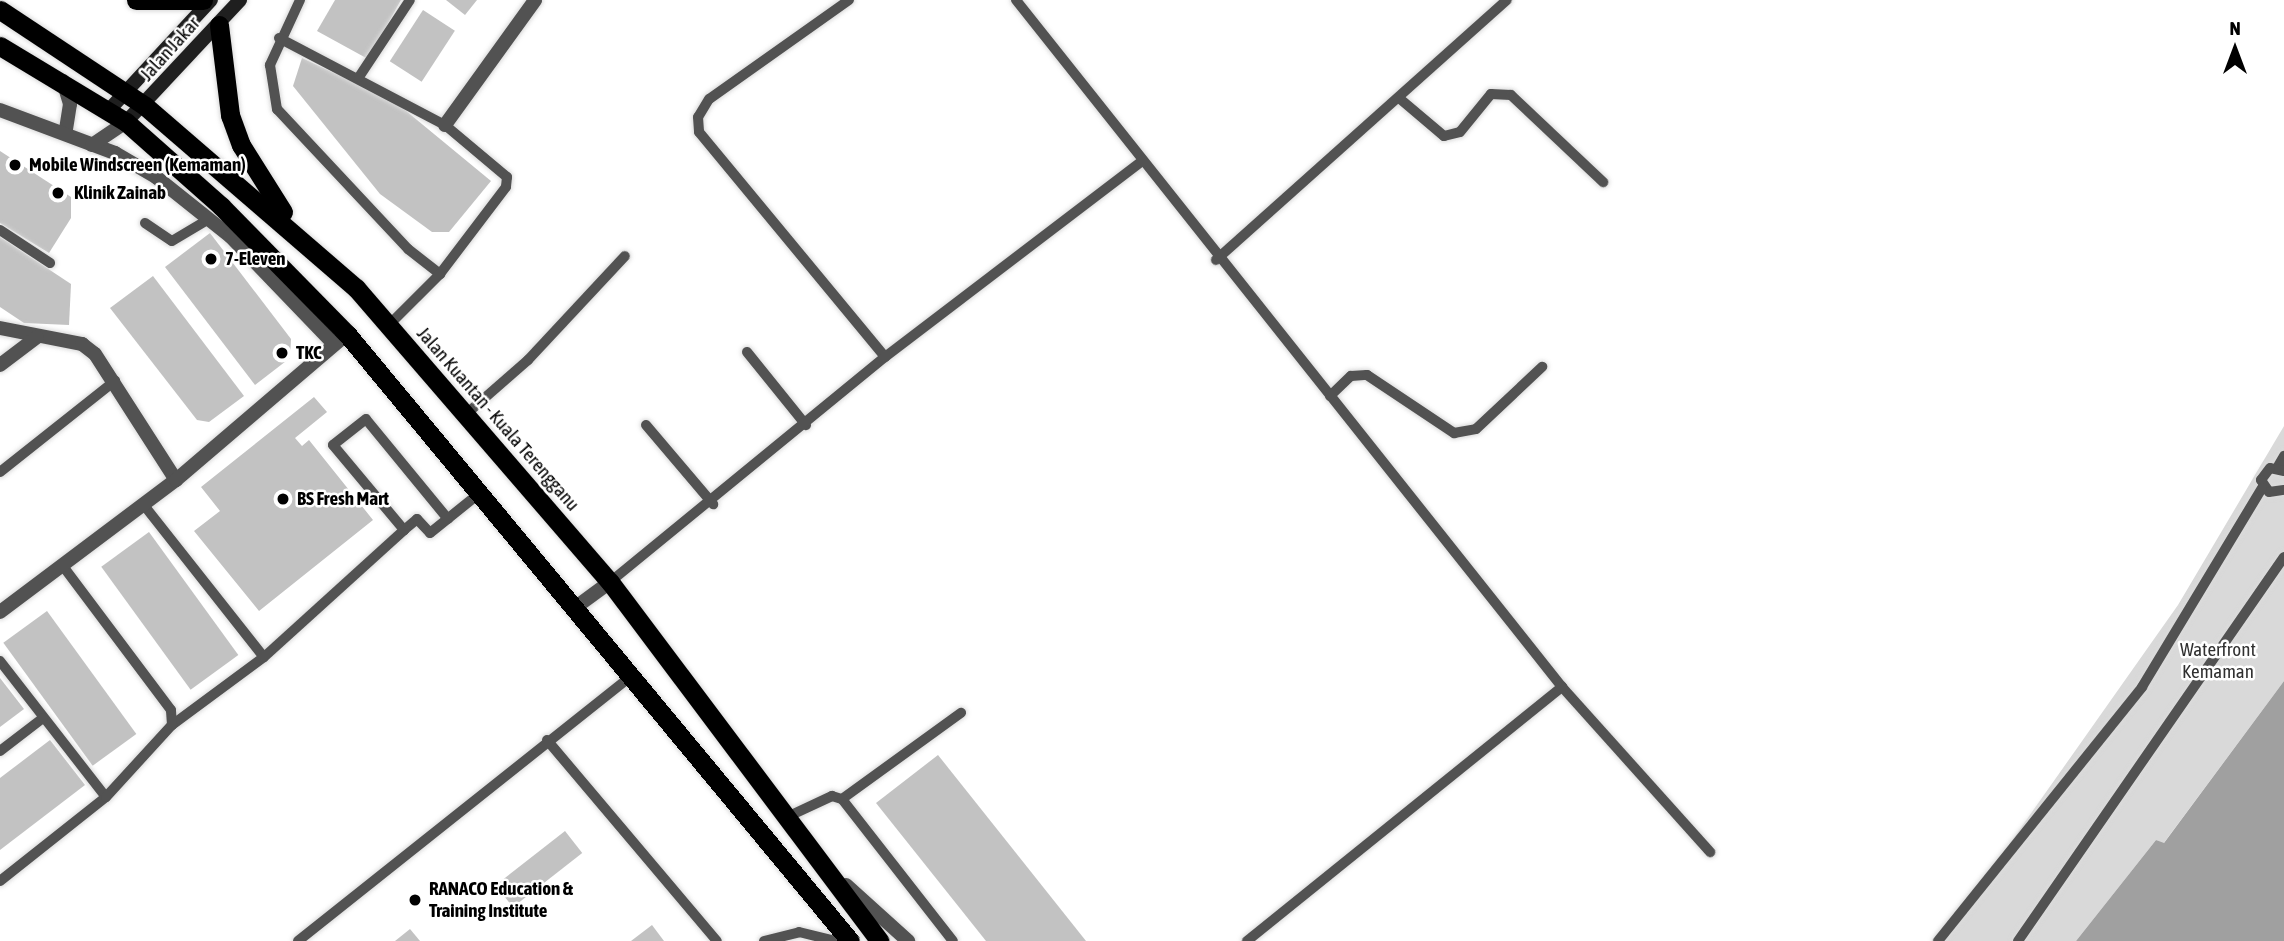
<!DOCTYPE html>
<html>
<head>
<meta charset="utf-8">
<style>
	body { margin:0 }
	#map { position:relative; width:2284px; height:941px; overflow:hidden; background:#fff; font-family:"Asap Condensed",sans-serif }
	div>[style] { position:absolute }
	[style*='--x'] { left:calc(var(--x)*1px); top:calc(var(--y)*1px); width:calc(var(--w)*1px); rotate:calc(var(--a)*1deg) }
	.green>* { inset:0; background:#d9d9d9 }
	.water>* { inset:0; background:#a0a0a0 }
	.building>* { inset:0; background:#c2c2c2; transform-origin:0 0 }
	.roads { filter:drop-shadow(0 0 2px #dbdbdb) drop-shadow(0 0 2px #dbdbdb) }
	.service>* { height:10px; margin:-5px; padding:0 5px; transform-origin:5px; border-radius:5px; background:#525252 }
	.minor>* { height:14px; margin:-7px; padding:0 7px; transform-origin:7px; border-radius:7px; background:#525252 }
	.secondary>* { height:14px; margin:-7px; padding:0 7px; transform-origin:7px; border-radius:7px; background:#1f1f1f }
	.trunk>* { height:19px; margin:-9.5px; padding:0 9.5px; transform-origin:9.5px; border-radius:9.5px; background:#000 }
	.dots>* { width:19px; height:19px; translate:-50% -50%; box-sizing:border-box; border:4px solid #fff; border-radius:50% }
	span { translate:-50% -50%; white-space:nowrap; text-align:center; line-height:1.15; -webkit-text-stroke:5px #fff; paint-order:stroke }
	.street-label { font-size:19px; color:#000 }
	.poi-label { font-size:19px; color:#000; font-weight:700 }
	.left { translate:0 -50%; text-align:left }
	.park-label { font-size:19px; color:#303030 }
	.north { position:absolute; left:2200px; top:14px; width:70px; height:70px; -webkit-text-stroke:5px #fff; paint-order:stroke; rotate:0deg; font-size:19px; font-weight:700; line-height:28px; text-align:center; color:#000 }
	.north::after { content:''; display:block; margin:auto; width:24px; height:32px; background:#000; clip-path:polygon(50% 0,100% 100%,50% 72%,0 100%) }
</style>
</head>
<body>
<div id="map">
	<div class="green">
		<div style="clip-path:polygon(2284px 426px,2284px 681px,2163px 844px,2156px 840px,2076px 941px,1941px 941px,2178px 605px)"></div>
	</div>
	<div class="water">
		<div style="clip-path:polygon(2284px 681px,2284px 941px,2076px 941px,2156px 840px,2164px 843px)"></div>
	</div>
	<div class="building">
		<div style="clip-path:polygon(335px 0,401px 0,368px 59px,317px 31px)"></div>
		<div style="clip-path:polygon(446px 0,477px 0,465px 15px)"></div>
		<div style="left:423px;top:10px;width:38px;height:61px;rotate:33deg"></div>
		<div style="clip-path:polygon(302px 58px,394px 101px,491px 181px,449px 232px,432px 232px,380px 194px,293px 86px)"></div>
		<div style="clip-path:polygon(0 151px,71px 197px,71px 218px,49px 253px,0 223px)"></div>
		<div style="clip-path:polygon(210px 233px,291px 339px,290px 358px,255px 385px,165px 267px)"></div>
		<div style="clip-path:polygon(0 237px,71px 284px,69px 325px,24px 323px,0 307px)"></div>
		<div style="clip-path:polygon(153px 276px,244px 396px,209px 422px,197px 420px,110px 308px)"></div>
		<div style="clip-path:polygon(314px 397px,327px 412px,295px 438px,302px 446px,309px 440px,373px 520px,259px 611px,194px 531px,220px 511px,201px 487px)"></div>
		<div style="left:149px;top:532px;width:152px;height:59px;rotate:54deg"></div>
		<div style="left:47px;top:611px;width:152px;height:54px;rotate:54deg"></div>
		<div style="clip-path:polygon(0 678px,24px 709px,0 727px)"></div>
		<div style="clip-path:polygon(50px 740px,85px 785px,0 850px,0 778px)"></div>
		<div style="clip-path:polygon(938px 755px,1086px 941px,986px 941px,876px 803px)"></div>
		<div style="left:565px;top:831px;width:28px;height:88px;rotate:52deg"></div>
		<div style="clip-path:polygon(652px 925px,664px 941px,631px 941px)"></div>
		<div style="clip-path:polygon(410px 929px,420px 941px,395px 941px)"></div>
	</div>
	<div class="roads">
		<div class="service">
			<div style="--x:300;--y:0;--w:72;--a:114.8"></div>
			<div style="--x:270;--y:65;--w:45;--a:81"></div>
			<div style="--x:277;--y:109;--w:192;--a:46.9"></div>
			<div style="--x:408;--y:249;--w:41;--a:38"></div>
			<div style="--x:849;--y:0;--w:171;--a:144.7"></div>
			<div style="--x:709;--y:99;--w:21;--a:121"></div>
			<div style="--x:698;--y:117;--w:15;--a:86"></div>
			<div style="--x:699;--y:132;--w:292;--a:50.4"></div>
			<div style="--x:1016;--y:0;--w:878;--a:51.52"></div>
			<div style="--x:1562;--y:687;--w:222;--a:48.1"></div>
			<div style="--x:279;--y:38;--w:187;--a:27.7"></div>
			<div style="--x:445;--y:125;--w:81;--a:40"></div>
			<div style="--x:507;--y:177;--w:10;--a:96"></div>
			<div style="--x:506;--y:187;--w:109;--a:127.2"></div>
			<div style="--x:440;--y:274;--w:74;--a:135"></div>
			<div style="--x:359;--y:77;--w:92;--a:-56.5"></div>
			<div style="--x:1399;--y:98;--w:59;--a:40.2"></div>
			<div style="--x:1444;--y:136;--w:16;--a:-14"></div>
			<div style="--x:1460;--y:132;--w:49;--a:-50.8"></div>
			<div style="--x:1491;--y:94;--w:20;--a:3"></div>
			<div style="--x:1511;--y:95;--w:127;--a:43.4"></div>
			<div style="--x:145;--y:223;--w:32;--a:34"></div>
			<div style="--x:172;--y:241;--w:43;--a:-30.7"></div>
			<div style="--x:0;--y:230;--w:60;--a:33.4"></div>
			<div style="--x:1216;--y:260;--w:390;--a:-41.8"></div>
			<div style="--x:747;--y:352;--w:94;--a:51.1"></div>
			<div style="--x:1330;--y:396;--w:29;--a:-44"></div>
			<div style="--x:1351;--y:376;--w:16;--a:-4"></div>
			<div style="--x:1367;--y:375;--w:105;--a:33.7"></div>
			<div style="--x:1454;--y:433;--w:22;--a:-10"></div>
			<div style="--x:1476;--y:429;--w:91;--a:-43.2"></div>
			<div style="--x:464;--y:416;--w:85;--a:-41.2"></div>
			<div style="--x:528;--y:360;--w:142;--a:-47"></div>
			<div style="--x:646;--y:425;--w:104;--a:49.7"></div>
			<div style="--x:2277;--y:468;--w:14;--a:-60"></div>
			<div style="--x:2284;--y:471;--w:14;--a:-168"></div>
			<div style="--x:2270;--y:468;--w:15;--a:127"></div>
			<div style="--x:2261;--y:480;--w:14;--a:56"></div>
			<div style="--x:2269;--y:492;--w:15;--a:-8"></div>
			<div style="--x:0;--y:472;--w:147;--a:-38.4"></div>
			<div style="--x:143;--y:504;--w:195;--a:51.7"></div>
			<div style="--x:448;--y:519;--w:129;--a:-129.4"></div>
			<div style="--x:366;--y:419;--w:42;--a:141.8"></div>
			<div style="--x:333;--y:445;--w:111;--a:50.1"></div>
			<div style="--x:404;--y:530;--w:17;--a:-40"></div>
			<div style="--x:417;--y:519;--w:19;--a:47"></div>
			<div style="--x:430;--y:533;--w:65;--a:-38.8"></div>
			<div style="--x:610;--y:582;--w:355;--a:-39.3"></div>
			<div style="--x:885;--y:357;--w:322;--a:-37.3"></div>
			<div style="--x:0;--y:661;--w:172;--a:52.1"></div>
			<div style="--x:172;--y:725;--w:114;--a:-36.5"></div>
			<div style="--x:264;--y:657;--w:189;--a:-42.2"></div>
			<div style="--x:547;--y:740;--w:263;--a:49.8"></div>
			<div style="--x:0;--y:751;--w:54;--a:-37.5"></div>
			<div style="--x:842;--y:799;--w:147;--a:-35.9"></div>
			<div style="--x:787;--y:817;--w:50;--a:-25"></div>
			<div style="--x:832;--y:796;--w:10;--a:17"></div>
			<div style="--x:842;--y:799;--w:180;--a:52"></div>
			<div style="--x:0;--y:881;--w:135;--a:-38.4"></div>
			<div style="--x:106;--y:797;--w:98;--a:-47.5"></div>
			<div style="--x:172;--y:725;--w:15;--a:-94"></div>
			<div style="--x:171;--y:710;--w:181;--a:-126.9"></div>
			<div style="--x:298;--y:941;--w:426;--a:-38.5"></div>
			<div style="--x:764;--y:941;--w:36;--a:-14"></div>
			<div style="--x:799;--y:932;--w:37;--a:14"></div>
			<div style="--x:1247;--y:941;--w:405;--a:-38.9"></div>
			<div style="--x:1938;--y:941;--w:326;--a:-51.2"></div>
			<div style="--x:2142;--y:687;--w:232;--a:-58.9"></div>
			<div style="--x:2018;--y:941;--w:467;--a:-55.3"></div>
		</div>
		<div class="minor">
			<div style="--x:63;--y:81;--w:24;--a:73"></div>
			<div style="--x:70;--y:104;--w:30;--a:99"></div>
			<div style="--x:0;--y:110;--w:123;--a:20.5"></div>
			<div style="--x:115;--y:153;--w:48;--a:30.3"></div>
			<div style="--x:156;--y:177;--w:95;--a:38.6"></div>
			<div style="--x:230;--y:236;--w:150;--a:46.1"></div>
			<div style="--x:445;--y:125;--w:154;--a:-54.2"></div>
			<div style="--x:92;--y:145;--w:41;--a:-34.1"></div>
			<div style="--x:0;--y:328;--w:84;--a:11"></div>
			<div style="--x:82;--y:344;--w:16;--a:38"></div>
			<div style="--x:95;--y:354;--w:150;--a:57.3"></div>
			<div style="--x:0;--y:365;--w:46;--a:-37.1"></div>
			<div style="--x:576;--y:607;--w:42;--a:-36.3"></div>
			<div style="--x:0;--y:612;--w:220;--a:-36.9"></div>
			<div style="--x:176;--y:480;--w:225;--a:-40.5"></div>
			<div style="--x:846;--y:885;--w:84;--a:42.1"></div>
		</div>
		<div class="secondary">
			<div style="--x:109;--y:110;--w:150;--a:-47.2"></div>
			<div style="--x:126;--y:122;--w:167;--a:-46.9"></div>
		</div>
		<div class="trunk">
			<div style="--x:136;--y:0;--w:67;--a:0"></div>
			<div style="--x:0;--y:10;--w:174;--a:33.5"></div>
			<div style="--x:145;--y:106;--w:279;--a:40.8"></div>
			<div style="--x:356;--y:288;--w:389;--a:49.2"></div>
			<div style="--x:610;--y:582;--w:449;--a:53.1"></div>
			<div style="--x:219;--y:25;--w:91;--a:83"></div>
			<div style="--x:230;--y:115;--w:32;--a:70"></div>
			<div style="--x:241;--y:145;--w:79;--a:57.9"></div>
			<div style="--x:0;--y:46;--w:147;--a:31.1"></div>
			<div style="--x:126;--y:122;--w:127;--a:41.5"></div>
			<div style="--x:221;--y:206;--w:180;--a:45.5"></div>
			<div style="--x:347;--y:334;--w:788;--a:50.35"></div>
		</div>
	</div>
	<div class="dots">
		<div style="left:15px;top:165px;background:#000"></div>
		<div style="left:58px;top:193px;background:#000"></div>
		<div style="left:211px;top:259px;background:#000"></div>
		<div style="left:282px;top:353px;background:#000"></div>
		<div style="left:283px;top:499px;background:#000"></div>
		<div style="left:415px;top:900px;background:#000"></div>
	</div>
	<div class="street-label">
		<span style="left:170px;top:49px;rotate:-48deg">Jalan Jakar</span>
		<span style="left:498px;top:419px;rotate:49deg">Jalan Kuantan - Kuala Terengganu</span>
	</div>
	<div class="poi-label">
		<span class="left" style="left:29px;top:165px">Mobile Windscreen (Kemaman)</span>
		<span class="left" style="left:74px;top:193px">Klinik Zainab</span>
		<span class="left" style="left:225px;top:259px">7-Eleven</span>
		<span class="left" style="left:296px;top:353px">TKC</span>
		<span class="left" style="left:297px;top:499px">BS Fresh Mart</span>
		<span class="left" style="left:429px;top:900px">RANACO Education &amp;<br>Training Institute</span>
	</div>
	<div class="park-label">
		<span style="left:2218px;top:661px">Waterfront<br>Kemaman</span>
	</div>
	<div class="north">N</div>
</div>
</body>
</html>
